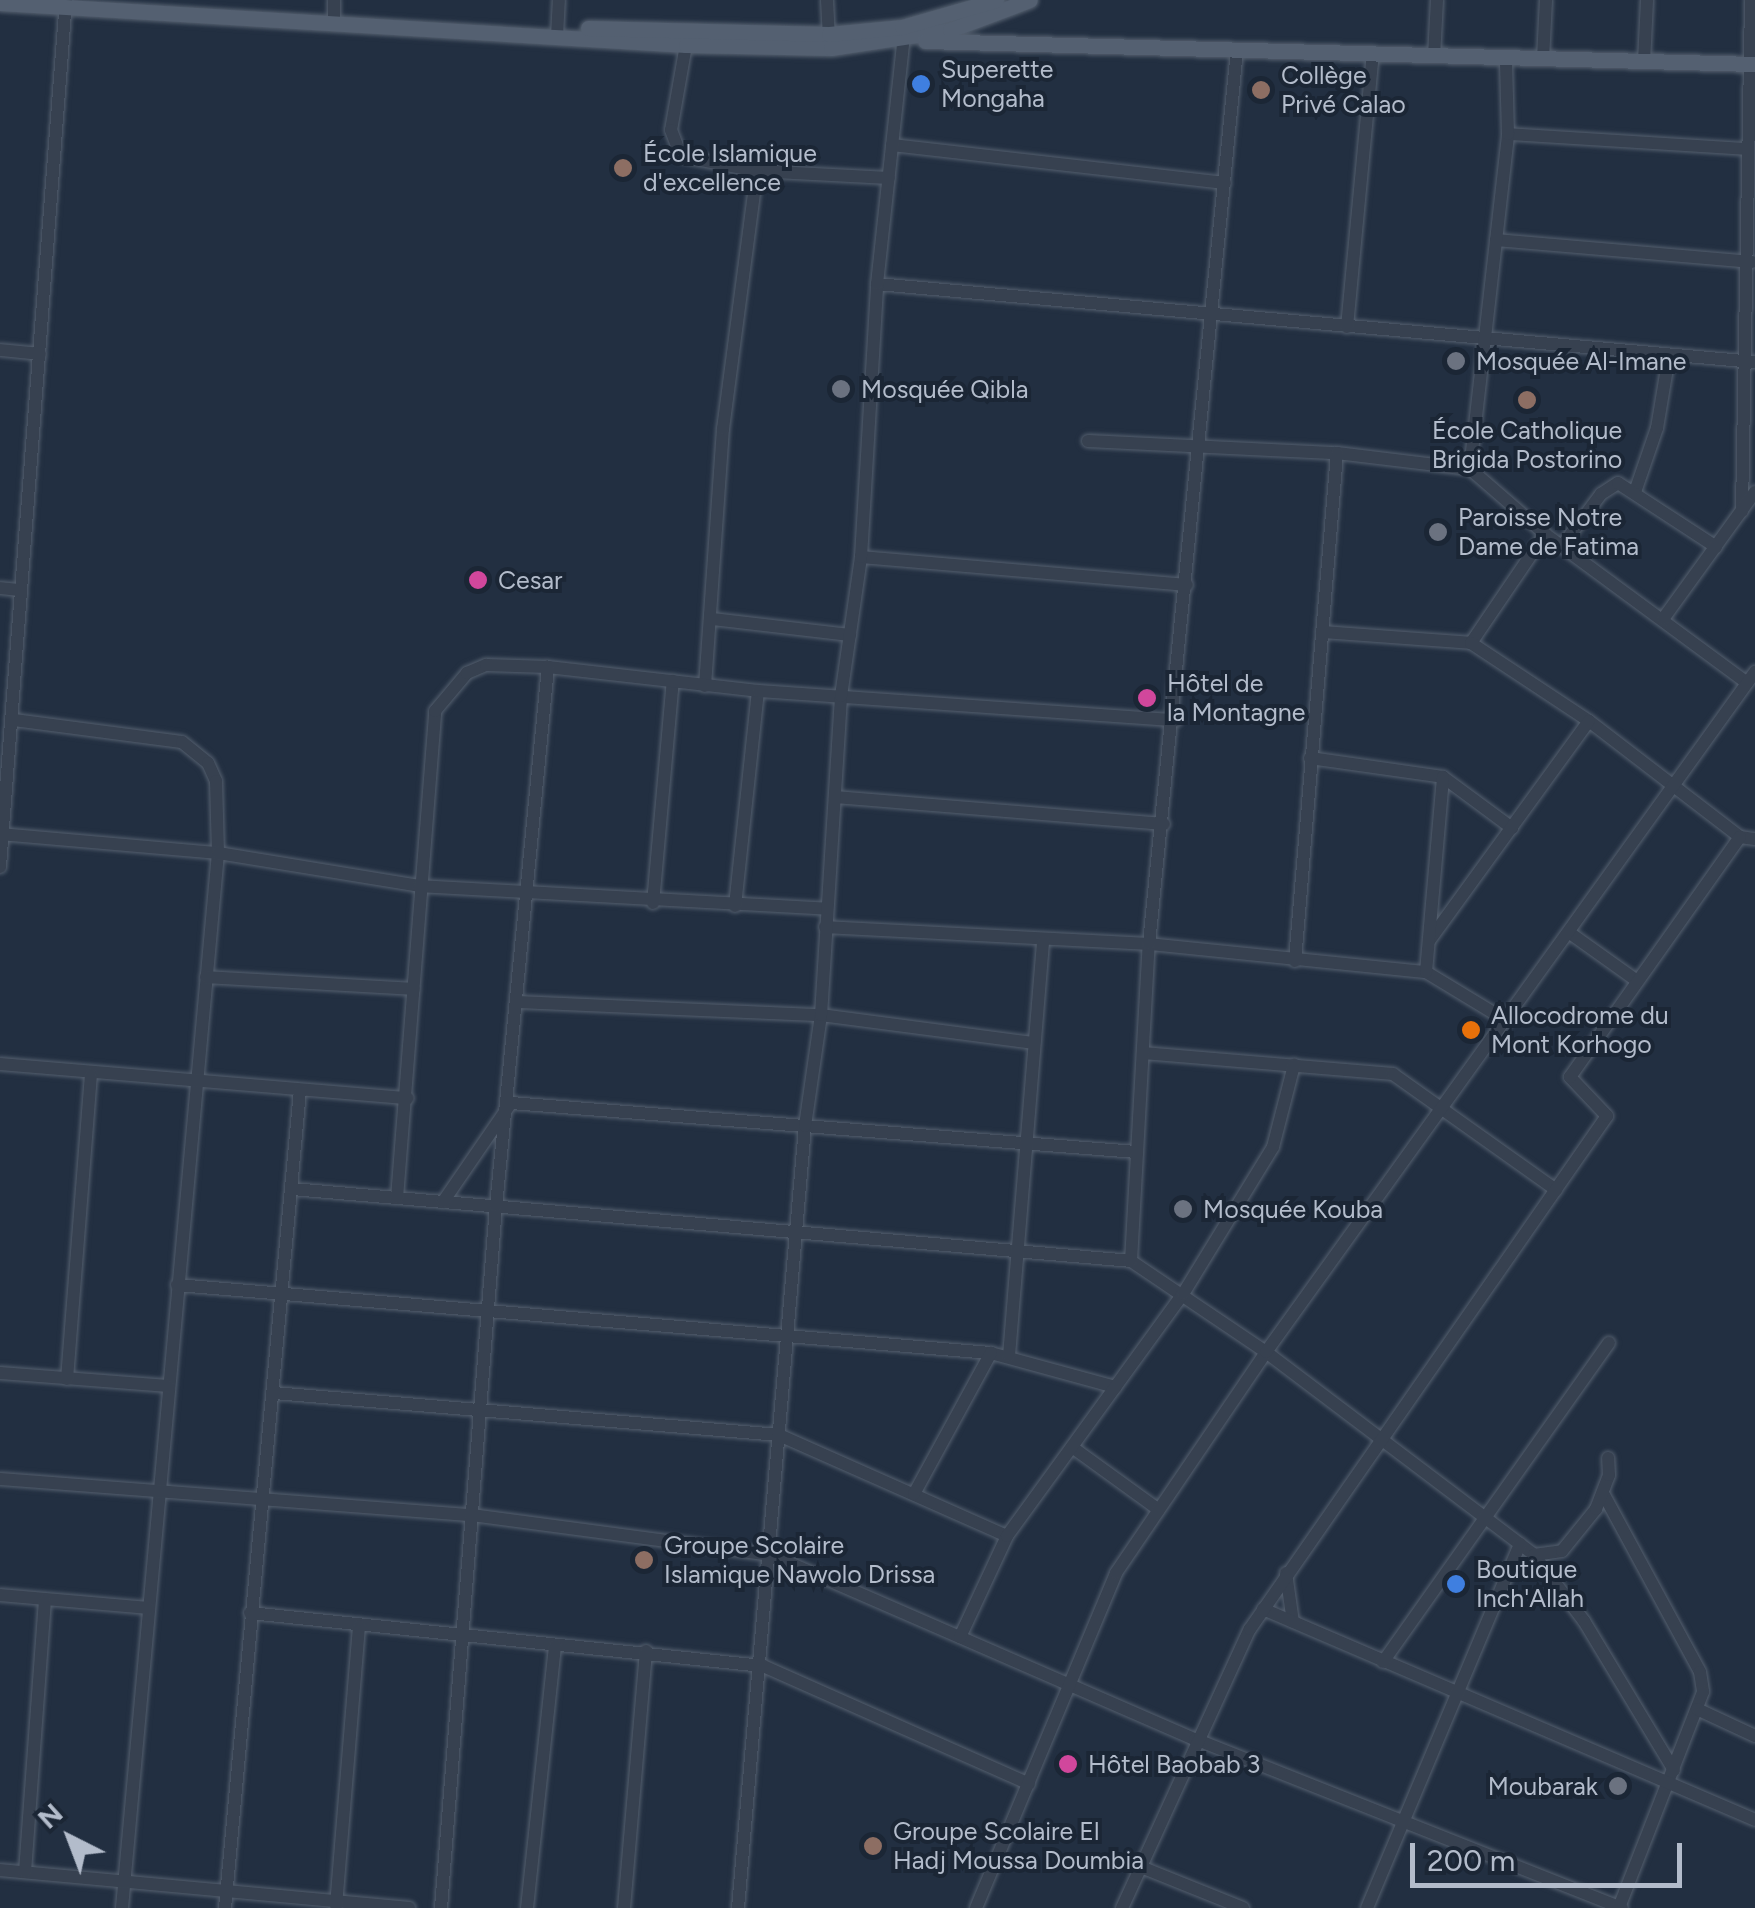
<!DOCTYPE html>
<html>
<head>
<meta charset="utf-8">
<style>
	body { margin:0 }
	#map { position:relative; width:1755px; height:1908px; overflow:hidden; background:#222f41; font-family:Figtree,sans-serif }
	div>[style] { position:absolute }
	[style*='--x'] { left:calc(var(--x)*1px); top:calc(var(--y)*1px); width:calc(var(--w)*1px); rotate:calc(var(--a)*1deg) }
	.roads { filter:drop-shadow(0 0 2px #545f6e) drop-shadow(0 0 2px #545f6e) }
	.minor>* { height:12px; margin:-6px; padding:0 6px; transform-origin:6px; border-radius:6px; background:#374150 }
	.major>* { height:15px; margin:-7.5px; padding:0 7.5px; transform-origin:7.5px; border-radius:7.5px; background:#546071 }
	.dots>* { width:28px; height:28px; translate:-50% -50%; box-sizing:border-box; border:5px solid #1b2635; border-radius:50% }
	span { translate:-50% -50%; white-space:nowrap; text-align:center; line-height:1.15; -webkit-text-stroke:8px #1b2635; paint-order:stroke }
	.poi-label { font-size:25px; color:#b3bccb }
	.left { translate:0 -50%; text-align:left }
	.right { translate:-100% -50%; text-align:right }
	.north { position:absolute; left:20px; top:1788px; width:100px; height:100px; -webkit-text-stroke:8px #1b2635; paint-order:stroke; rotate:318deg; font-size:28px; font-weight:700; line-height:40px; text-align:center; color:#b3bccb }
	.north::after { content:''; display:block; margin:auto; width:35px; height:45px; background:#b3bccb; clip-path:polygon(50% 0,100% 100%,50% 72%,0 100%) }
	.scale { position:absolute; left:1410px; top:1843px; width:272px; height:45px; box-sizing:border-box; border:5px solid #b3bccb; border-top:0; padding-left:12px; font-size:30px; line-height:35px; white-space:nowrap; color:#b3bccb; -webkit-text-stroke:8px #1b2635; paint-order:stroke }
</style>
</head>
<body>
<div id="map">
	<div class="roads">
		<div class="minor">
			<div style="--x:827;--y:0;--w:34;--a:87"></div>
			<div style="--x:334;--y:18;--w:18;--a:-90"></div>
			<div style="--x:557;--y:36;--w:36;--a:-87"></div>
			<div style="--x:686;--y:45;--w:86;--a:100"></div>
			<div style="--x:671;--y:130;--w:28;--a:69"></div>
			<div style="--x:681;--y:156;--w:77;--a:11.2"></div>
			<div style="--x:757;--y:171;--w:132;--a:3"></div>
			<div style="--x:1434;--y:57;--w:57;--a:-87"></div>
			<div style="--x:1543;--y:59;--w:59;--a:-87.1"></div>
			<div style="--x:1644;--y:62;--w:62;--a:-87.2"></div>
			<div style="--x:1508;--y:134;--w:239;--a:3.6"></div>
			<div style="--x:892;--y:145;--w:335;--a:6.5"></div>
			<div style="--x:1496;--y:240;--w:257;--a:4.9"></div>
			<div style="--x:877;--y:284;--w:881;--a:5.08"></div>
			<div style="--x:1347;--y:327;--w:274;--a:-84.6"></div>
			<div style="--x:0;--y:350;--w:40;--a:5.7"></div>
			<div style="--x:1088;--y:441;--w:249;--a:2.8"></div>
			<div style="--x:1337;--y:453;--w:134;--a:6.9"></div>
			<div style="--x:1470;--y:469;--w:99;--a:40.9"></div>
			<div style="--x:1545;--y:534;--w:251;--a:36.4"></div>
			<div style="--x:1470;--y:469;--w:337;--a:-83.5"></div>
			<div style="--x:1508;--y:134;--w:73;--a:-91.6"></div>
			<div style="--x:1636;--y:489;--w:65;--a:-71"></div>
			<div style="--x:1657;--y:428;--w:73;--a:-80.5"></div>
			<div style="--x:1742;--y:511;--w:511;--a:-88.99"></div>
			<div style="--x:1562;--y:546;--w:65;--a:-53.1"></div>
			<div style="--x:1601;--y:494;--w:20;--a:-33"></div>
			<div style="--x:1618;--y:483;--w:117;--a:33.1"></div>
			<div style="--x:861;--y:557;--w:327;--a:4.9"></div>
			<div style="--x:0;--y:588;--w:20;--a:6"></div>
			<div style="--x:712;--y:619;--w:139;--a:6.6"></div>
			<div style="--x:1663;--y:619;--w:157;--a:-54.1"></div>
			<div style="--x:1322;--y:632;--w:149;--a:4.2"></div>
			<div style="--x:1471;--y:643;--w:132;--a:-55.8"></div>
			<div style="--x:1471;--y:643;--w:141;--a:33.5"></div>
			<div style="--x:1589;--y:721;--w:190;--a:37.5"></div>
			<div style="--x:1740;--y:837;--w:15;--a:8"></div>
			<div style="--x:705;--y:686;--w:258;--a:-86"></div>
			<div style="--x:723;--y:429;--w:260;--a:-82.5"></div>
			<div style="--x:14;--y:720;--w:169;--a:7.5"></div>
			<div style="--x:182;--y:742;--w:33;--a:39"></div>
			<div style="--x:208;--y:763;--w:20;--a:66"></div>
			<div style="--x:216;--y:781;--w:72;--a:88.4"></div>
			<div style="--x:218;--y:853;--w:1059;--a:95.2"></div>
			<div style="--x:1310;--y:758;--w:134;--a:8.1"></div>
			<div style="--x:1443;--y:777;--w:86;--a:36.5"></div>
			<div style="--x:835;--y:797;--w:330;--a:4.7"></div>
			<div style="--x:0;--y:834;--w:219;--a:5"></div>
			<div style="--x:218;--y:853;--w:204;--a:9.3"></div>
			<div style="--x:419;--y:886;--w:408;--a:3.2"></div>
			<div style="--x:0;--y:867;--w:870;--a:-85.65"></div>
			<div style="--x:653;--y:903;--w:223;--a:-84.9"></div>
			<div style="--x:735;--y:906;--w:216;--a:-83.9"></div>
			<div style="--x:825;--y:927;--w:324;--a:3"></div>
			<div style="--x:1149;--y:944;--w:278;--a:5.8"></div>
			<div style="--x:1426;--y:972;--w:95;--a:31.2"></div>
			<div style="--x:1570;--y:933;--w:82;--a:35.6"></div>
			<div style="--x:1429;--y:941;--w:272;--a:-54"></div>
			<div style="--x:1295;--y:961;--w:510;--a:-85.27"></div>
			<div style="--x:1426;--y:972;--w:196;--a:-85"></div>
			<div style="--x:206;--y:977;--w:208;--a:3.3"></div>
			<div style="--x:518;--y:1002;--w:303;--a:2.5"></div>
			<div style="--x:821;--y:1015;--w:215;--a:7.5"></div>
			<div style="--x:1143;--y:1053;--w:251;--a:4.8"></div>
			<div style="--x:1393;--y:1074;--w:200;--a:35.4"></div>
			<div style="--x:0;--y:1064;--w:409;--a:4.8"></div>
			<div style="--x:292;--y:1189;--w:842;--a:4.9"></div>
			<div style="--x:1131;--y:1261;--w:163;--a:34"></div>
			<div style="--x:1266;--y:1352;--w:336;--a:37.1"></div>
			<div style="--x:1534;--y:1555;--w:83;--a:52.9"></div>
			<div style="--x:1584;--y:1621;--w:174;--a:58.9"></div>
			<div style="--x:397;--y:1198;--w:488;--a:-85.5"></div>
			<div style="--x:435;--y:711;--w:50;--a:-49.9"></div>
			<div style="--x:467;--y:673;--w:21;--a:-23"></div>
			<div style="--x:486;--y:665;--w:62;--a:1.8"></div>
			<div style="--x:548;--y:667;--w:211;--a:6.5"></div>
			<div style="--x:758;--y:691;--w:419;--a:4"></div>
			<div style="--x:443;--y:1202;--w:120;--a:-55.5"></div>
			<div style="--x:511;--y:1103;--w:628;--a:4.48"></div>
			<div style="--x:1131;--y:1261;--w:318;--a:-86.8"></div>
			<div style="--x:1149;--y:944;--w:898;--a:-84.38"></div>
			<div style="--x:177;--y:1285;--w:817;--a:4.78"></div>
			<div style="--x:991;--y:1353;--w:129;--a:15.3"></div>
			<div style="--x:1009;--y:1356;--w:415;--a:-85.3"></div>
			<div style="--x:0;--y:1373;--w:169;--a:4.4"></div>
			<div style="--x:67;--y:1379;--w:305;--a:-85.5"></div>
			<div style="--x:274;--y:1393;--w:507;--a:4.75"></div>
			<div style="--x:779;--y:1435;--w:249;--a:23.9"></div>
			<div style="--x:1072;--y:1447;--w:107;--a:35.9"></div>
			<div style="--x:0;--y:1479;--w:473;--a:4.4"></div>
			<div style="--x:472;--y:1515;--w:302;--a:7.6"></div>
			<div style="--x:771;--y:1555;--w:462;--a:23.5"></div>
			<div style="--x:1195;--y:1739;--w:459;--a:21.6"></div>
			<div style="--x:914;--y:1494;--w:161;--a:-61.4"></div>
			<div style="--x:1604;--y:1495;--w:201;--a:61.5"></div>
			<div style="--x:1700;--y:1672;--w:20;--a:81"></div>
			<div style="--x:1703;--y:1692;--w:232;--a:111.3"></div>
			<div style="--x:1534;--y:1555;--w:28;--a:-8"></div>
			<div style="--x:1562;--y:1551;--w:54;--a:-51"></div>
			<div style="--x:1596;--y:1509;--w:36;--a:-69"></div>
			<div style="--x:1609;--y:1475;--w:17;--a:-93"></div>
			<div style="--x:1286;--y:1573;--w:49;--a:81.9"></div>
			<div style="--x:0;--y:1595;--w:149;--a:5"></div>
			<div style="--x:1263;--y:1609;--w:535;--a:23.21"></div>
			<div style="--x:250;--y:1613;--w:516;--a:5.9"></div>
			<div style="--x:763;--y:1666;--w:291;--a:23.9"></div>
			<div style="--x:960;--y:1637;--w:111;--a:-65"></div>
			<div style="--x:1007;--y:1536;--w:299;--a:-54"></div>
			<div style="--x:1183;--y:1294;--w:172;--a:-58.5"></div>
			<div style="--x:1273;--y:1147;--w:85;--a:-75.6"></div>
			<div style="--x:1383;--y:1662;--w:391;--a:-54.7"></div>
			<div style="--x:1697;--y:1709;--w:64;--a:25"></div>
			<div style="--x:1141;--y:1867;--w:110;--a:21.9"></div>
			<div style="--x:0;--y:1870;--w:411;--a:5.3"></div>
			<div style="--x:25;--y:1872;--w:272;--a:-85.8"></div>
			<div style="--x:336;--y:1906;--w:281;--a:-85.3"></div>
			<div style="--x:225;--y:1908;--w:821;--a:-84.76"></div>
			<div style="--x:441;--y:1908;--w:704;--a:-85.52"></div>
			<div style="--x:496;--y:1206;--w:542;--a:-84.49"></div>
			<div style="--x:527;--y:1908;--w:264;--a:-83.9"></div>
			<div style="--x:624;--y:1908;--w:258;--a:-85.1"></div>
			<div style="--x:738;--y:1908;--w:785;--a:-85.1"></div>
			<div style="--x:805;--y:1126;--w:112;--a:-81.8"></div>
			<div style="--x:821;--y:1015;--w:320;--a:-86.4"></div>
			<div style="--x:841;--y:696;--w:140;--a:-81.8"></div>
			<div style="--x:861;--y:557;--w:273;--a:-86.6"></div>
			<div style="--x:877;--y:284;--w:249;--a:-83.8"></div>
			<div style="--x:976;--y:1908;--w:363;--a:-67.3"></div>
			<div style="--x:1116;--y:1573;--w:267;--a:-55.8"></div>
			<div style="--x:1266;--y:1352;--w:838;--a:-54.28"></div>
			<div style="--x:1122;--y:1908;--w:307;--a:-65.4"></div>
			<div style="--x:1250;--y:1629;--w:625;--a:-55.17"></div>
			<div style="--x:1607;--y:1116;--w:54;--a:-133.5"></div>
			<div style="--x:1570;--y:1077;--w:294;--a:-54.7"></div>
			<div style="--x:1367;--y:1908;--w:395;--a:-67.2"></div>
		</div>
		<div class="major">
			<div style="--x:0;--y:3;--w:687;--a:3.5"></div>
			<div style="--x:686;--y:45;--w:145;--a:1.2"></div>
			<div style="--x:831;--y:48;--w:120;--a:-8.6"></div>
			<div style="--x:950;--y:30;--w:85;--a:-20.6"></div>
			<div style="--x:588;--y:28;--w:241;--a:1.4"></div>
			<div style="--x:829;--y:34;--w:73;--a:-5.5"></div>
			<div style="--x:902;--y:27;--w:98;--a:-16"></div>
			<div style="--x:925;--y:41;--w:830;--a:1.59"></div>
		</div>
	</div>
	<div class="dots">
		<div style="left:921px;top:84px;background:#3f7fe0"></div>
		<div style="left:1261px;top:90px;background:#8d6e63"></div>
		<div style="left:623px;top:168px;background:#8d6e63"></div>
		<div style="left:1456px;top:361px;background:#6b7280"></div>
		<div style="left:841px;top:389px;background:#6b7280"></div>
		<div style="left:1527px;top:400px;background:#8d6e63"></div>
		<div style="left:1438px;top:532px;background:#6b7280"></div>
		<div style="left:478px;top:580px;background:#d1479c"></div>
		<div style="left:1147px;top:698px;background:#d1479c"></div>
		<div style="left:1471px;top:1030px;background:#e8710a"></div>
		<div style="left:1183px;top:1209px;background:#6b7280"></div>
		<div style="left:644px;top:1560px;background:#8d6e63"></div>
		<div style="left:1456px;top:1584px;background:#3f7fe0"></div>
		<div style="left:1068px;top:1764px;background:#d1479c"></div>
		<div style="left:1618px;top:1786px;background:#6b7280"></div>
		<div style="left:873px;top:1846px;background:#8d6e63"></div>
	</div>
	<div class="poi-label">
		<span class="left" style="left:941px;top:84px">Superette<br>Mongaha</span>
		<span class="left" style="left:1281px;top:90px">Collège<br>Privé Calao</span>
		<span class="left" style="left:643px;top:168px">École Islamique<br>d'excellence</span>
		<span class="left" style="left:1476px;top:361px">Mosquée Al-Imane</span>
		<span class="left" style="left:861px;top:389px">Mosquée Qibla</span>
		<span style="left:1527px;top:445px">École Catholique<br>Brigida Postorino</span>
		<span class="left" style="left:1458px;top:532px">Paroisse Notre<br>Dame de Fatima</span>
		<span class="left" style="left:498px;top:580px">Cesar</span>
		<span class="left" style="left:1167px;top:698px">Hôtel de<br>la Montagne</span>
		<span class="left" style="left:1491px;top:1030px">Allocodrome du<br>Mont Korhogo</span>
		<span class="left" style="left:1203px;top:1209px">Mosquée Kouba</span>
		<span class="left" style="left:664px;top:1560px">Groupe Scolaire<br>Islamique Nawolo Drissa</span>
		<span class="left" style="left:1476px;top:1584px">Boutique<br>Inch'Allah</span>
		<span class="left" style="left:1088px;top:1764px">Hôtel Baobab 3</span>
		<span class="right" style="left:1598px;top:1786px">Moubarak</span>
		<span class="left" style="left:893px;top:1846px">Groupe Scolaire El<br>Hadj Moussa Doumbia</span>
	</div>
	<div class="north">N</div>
	<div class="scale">200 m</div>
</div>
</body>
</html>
